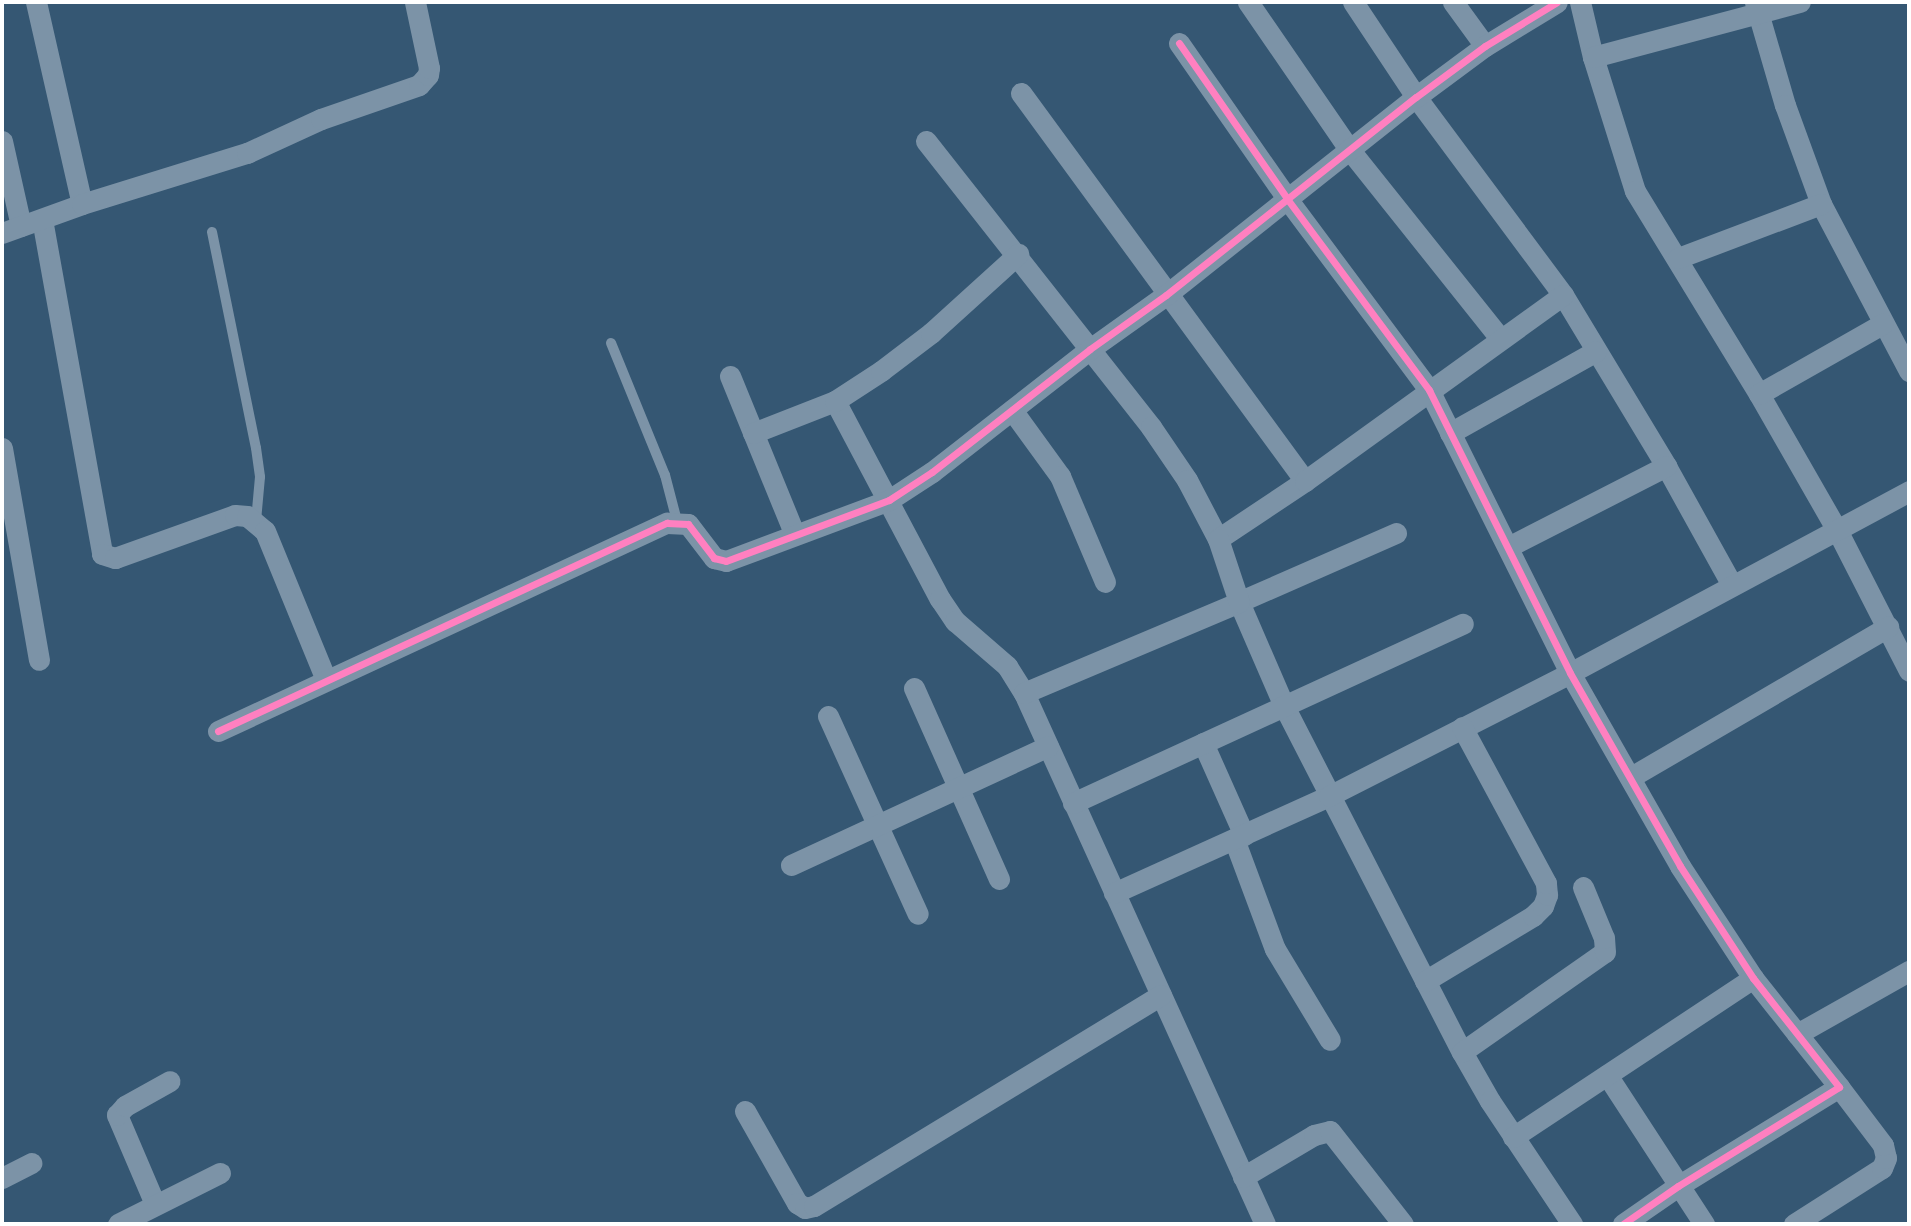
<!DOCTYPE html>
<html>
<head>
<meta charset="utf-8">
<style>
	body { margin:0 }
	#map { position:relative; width:1911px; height:1226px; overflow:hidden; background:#355773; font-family:"Asap Condensed",sans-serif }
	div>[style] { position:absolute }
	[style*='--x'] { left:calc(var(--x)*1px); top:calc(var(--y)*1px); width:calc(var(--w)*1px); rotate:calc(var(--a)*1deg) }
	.service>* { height:10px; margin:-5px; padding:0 5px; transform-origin:5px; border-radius:5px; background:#7c93a7 }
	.minor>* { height:21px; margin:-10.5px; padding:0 10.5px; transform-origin:10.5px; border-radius:10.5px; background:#7c93a7 }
	.cycleway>* { height:7px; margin:-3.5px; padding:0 3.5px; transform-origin:3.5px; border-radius:3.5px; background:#ff80c0 }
	span { translate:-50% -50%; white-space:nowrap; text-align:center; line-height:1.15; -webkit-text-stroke:6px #1c598c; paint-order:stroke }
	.frame { position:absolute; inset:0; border:4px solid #fff; pointer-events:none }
</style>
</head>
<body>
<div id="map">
	<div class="service">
		<div style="--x:212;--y:232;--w:220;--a:78.5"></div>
		<div style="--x:256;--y:448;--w:29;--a:82"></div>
		<div style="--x:260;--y:477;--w:44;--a:95.2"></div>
		<div style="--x:611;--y:343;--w:143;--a:67.8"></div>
		<div style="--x:665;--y:475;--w:48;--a:75.4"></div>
	</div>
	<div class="minor">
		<div style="--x:36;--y:2;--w:207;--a:77.2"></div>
		<div style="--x:1248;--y:2;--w:178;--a:55.5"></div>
		<div style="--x:1349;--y:149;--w:242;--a:51.4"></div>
		<div style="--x:1353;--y:2;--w:114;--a:56.4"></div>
		<div style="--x:1416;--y:97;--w:247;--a:53.4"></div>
		<div style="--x:1563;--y:295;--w:200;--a:58.9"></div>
		<div style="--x:1666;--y:466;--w:136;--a:61"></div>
		<div style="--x:1453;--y:2;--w:54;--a:54"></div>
		<div style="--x:1580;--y:2;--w:57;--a:76.7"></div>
		<div style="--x:1593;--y:57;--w:140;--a:72.6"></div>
		<div style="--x:1635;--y:191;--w:238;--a:58.6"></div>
		<div style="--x:1759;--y:394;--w:157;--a:60.2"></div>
		<div style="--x:1837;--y:530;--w:158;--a:62.9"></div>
		<div style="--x:1755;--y:2;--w:107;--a:73.8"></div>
		<div style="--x:1785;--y:105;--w:105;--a:70"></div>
		<div style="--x:1821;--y:204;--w:189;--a:62.2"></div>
		<div style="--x:1179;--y:43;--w:191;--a:55.2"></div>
		<div style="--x:1288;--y:200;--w:237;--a:53.4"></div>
		<div style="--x:1429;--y:390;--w:316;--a:63.5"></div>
		<div style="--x:1570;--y:673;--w:222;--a:60.3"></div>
		<div style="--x:1680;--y:866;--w:134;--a:56.9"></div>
		<div style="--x:1753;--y:978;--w:139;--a:51.7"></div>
		<div style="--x:1839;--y:1087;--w:189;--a:148.4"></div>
		<div style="--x:1678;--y:1186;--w:67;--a:145.4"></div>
		<div style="--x:1593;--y:57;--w:214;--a:-14.9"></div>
		<div style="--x:1021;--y:93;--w:481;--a:53.8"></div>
		<div style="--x:2;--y:141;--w:87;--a:77.4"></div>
		<div style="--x:926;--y:141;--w:364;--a:51.8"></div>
		<div style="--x:1151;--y:427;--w:64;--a:55.8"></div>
		<div style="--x:1187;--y:480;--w:67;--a:62.3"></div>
		<div style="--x:1218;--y:539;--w:105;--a:-33.7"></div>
		<div style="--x:1305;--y:481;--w:318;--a:-35.8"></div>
		<div style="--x:42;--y:219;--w:340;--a:79.8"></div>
		<div style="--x:102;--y:554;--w:14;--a:17"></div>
		<div style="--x:115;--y:558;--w:127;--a:-19.7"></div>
		<div style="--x:235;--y:515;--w:12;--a:5"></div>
		<div style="--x:247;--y:516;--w:23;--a:40"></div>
		<div style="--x:265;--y:531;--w:161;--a:67.7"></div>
		<div style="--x:2;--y:233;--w:85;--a:-19.9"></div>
		<div style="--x:82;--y:204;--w:173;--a:-17.2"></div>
		<div style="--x:247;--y:153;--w:81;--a:-24.7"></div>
		<div style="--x:321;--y:119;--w:104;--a:-19.1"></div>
		<div style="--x:419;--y:85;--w:13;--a:-48"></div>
		<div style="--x:428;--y:75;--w:7;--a:-82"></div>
		<div style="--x:429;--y:68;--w:67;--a:-102"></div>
		<div style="--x:1678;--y:258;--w:153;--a:-20.7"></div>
		<div style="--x:730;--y:376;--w:170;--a:67.8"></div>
		<div style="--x:1759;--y:394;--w:142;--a:-29.6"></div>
		<div style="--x:835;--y:401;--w:224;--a:62.1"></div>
		<div style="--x:940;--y:599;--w:27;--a:56"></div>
		<div style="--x:955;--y:621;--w:69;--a:40.9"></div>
		<div style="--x:1007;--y:666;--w:32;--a:58"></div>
		<div style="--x:1024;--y:693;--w:583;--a:65.59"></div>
		<div style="--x:1012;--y:410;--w:82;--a:54"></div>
		<div style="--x:1060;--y:476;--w:115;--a:67"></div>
		<div style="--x:753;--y:433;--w:88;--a:-21.3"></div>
		<div style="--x:835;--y:401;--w:55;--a:-33.1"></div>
		<div style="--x:881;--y:371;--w:63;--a:-37.2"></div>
		<div style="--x:931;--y:333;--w:118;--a:-42.2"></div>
		<div style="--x:1450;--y:433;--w:167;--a:-29.3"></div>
		<div style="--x:2;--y:448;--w:215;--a:80.1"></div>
		<div style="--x:1396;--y:533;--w:171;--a:156.3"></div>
		<div style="--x:1239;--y:602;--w:113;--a:66.6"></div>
		<div style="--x:1284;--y:706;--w:389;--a:62.8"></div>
		<div style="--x:1462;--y:1052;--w:56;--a:60.3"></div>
		<div style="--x:1490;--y:1101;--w:148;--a:56.3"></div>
		<div style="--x:1508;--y:547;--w:178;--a:-27.1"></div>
		<div style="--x:914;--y:688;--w:209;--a:66"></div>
		<div style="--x:1024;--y:693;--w:233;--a:-22.9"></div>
		<div style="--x:1239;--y:602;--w:66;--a:-108.4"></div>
		<div style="--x:828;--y:716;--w:217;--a:65.6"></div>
		<div style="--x:218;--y:731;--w:495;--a:-24.9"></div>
		<div style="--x:667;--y:523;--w:21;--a:3"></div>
		<div style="--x:688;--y:524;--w:43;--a:52.6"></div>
		<div style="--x:714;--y:558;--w:12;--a:14"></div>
		<div style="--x:726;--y:561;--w:174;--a:-20.5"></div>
		<div style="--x:889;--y:500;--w:51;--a:-33.1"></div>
		<div style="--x:932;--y:472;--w:200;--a:-37.9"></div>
		<div style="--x:1090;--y:349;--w:93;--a:-35.4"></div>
		<div style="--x:1166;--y:295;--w:319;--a:-38.4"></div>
		<div style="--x:1416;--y:97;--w:86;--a:-36.5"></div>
		<div style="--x:1485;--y:46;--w:84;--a:-31.4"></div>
		<div style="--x:1203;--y:743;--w:101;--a:66"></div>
		<div style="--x:1631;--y:777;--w:298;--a:-30.3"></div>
		<div style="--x:1073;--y:803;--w:429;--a:-24.7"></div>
		<div style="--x:1234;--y:839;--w:117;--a:69.6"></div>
		<div style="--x:1275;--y:949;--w:106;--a:58.9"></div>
		<div style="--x:791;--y:865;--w:283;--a:-24.8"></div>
		<div style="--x:1114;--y:893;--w:236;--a:-24.3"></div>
		<div style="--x:1329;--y:796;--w:271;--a:-27"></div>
		<div style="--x:1570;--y:673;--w:385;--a:-28.2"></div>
		<div style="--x:1425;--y:981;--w:126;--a:-31"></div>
		<div style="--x:1533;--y:916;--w:14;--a:-45"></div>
		<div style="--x:1543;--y:906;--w:12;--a:-70"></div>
		<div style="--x:1547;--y:895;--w:12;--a:-95"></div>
		<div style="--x:1546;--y:883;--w:177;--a:-118.3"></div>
		<div style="--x:1797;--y:1034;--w:129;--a:-29.4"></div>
		<div style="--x:1462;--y:1052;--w:174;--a:-35"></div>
		<div style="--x:1605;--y:952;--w:14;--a:-94"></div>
		<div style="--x:1604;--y:938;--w:55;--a:-112.4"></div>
		<div style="--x:1607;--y:1075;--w:178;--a:56.9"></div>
		<div style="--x:745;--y:1111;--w:106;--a:60.5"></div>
		<div style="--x:797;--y:1203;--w:9;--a:32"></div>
		<div style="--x:805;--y:1208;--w:9;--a:-13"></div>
		<div style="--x:814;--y:1206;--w:406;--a:-31.3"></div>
		<div style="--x:1513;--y:1137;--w:288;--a:-33.5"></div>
		<div style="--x:1243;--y:1177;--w:82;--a:-30.6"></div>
		<div style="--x:1314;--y:1135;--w:16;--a:-14"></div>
		<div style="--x:1330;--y:1131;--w:118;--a:51.9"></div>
		<div style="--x:2;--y:1178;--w:33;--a:-27"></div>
		<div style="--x:155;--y:1204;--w:97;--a:-113.1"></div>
		<div style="--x:117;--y:1115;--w:12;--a:-48"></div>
		<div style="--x:125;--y:1106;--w:51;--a:-29.1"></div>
		<div style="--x:118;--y:1224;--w:114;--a:-26.6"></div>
		<div style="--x:1794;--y:1224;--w:104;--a:-32.5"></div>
		<div style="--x:1882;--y:1168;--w:11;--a:-68"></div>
		<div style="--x:1886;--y:1158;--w:13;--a:-103"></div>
		<div style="--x:1883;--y:1145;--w:73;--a:-127.2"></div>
	</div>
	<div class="cycleway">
		<div style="--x:1179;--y:43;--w:191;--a:55.2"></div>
		<div style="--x:1288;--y:200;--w:237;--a:53.4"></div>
		<div style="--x:1429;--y:390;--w:316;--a:63.5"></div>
		<div style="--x:1570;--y:673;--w:222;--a:60.3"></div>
		<div style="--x:1680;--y:866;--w:134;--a:56.9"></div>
		<div style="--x:1753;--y:978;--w:139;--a:51.7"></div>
		<div style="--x:1839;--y:1087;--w:189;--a:148.4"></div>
		<div style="--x:1678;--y:1186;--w:67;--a:145.4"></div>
		<div style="--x:218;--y:731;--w:495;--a:-24.9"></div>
		<div style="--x:667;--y:523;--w:21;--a:3"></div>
		<div style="--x:688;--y:524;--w:43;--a:52.6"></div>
		<div style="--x:714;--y:558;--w:12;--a:14"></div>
		<div style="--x:726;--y:561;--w:174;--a:-20.5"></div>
		<div style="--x:889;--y:500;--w:51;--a:-33.1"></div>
		<div style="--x:932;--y:472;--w:200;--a:-37.9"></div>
		<div style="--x:1090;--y:349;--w:93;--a:-35.4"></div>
		<div style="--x:1166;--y:295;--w:319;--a:-38.4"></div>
		<div style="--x:1416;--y:97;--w:86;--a:-36.5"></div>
		<div style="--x:1485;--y:46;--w:84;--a:-31.4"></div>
	</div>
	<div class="frame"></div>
</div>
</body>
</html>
